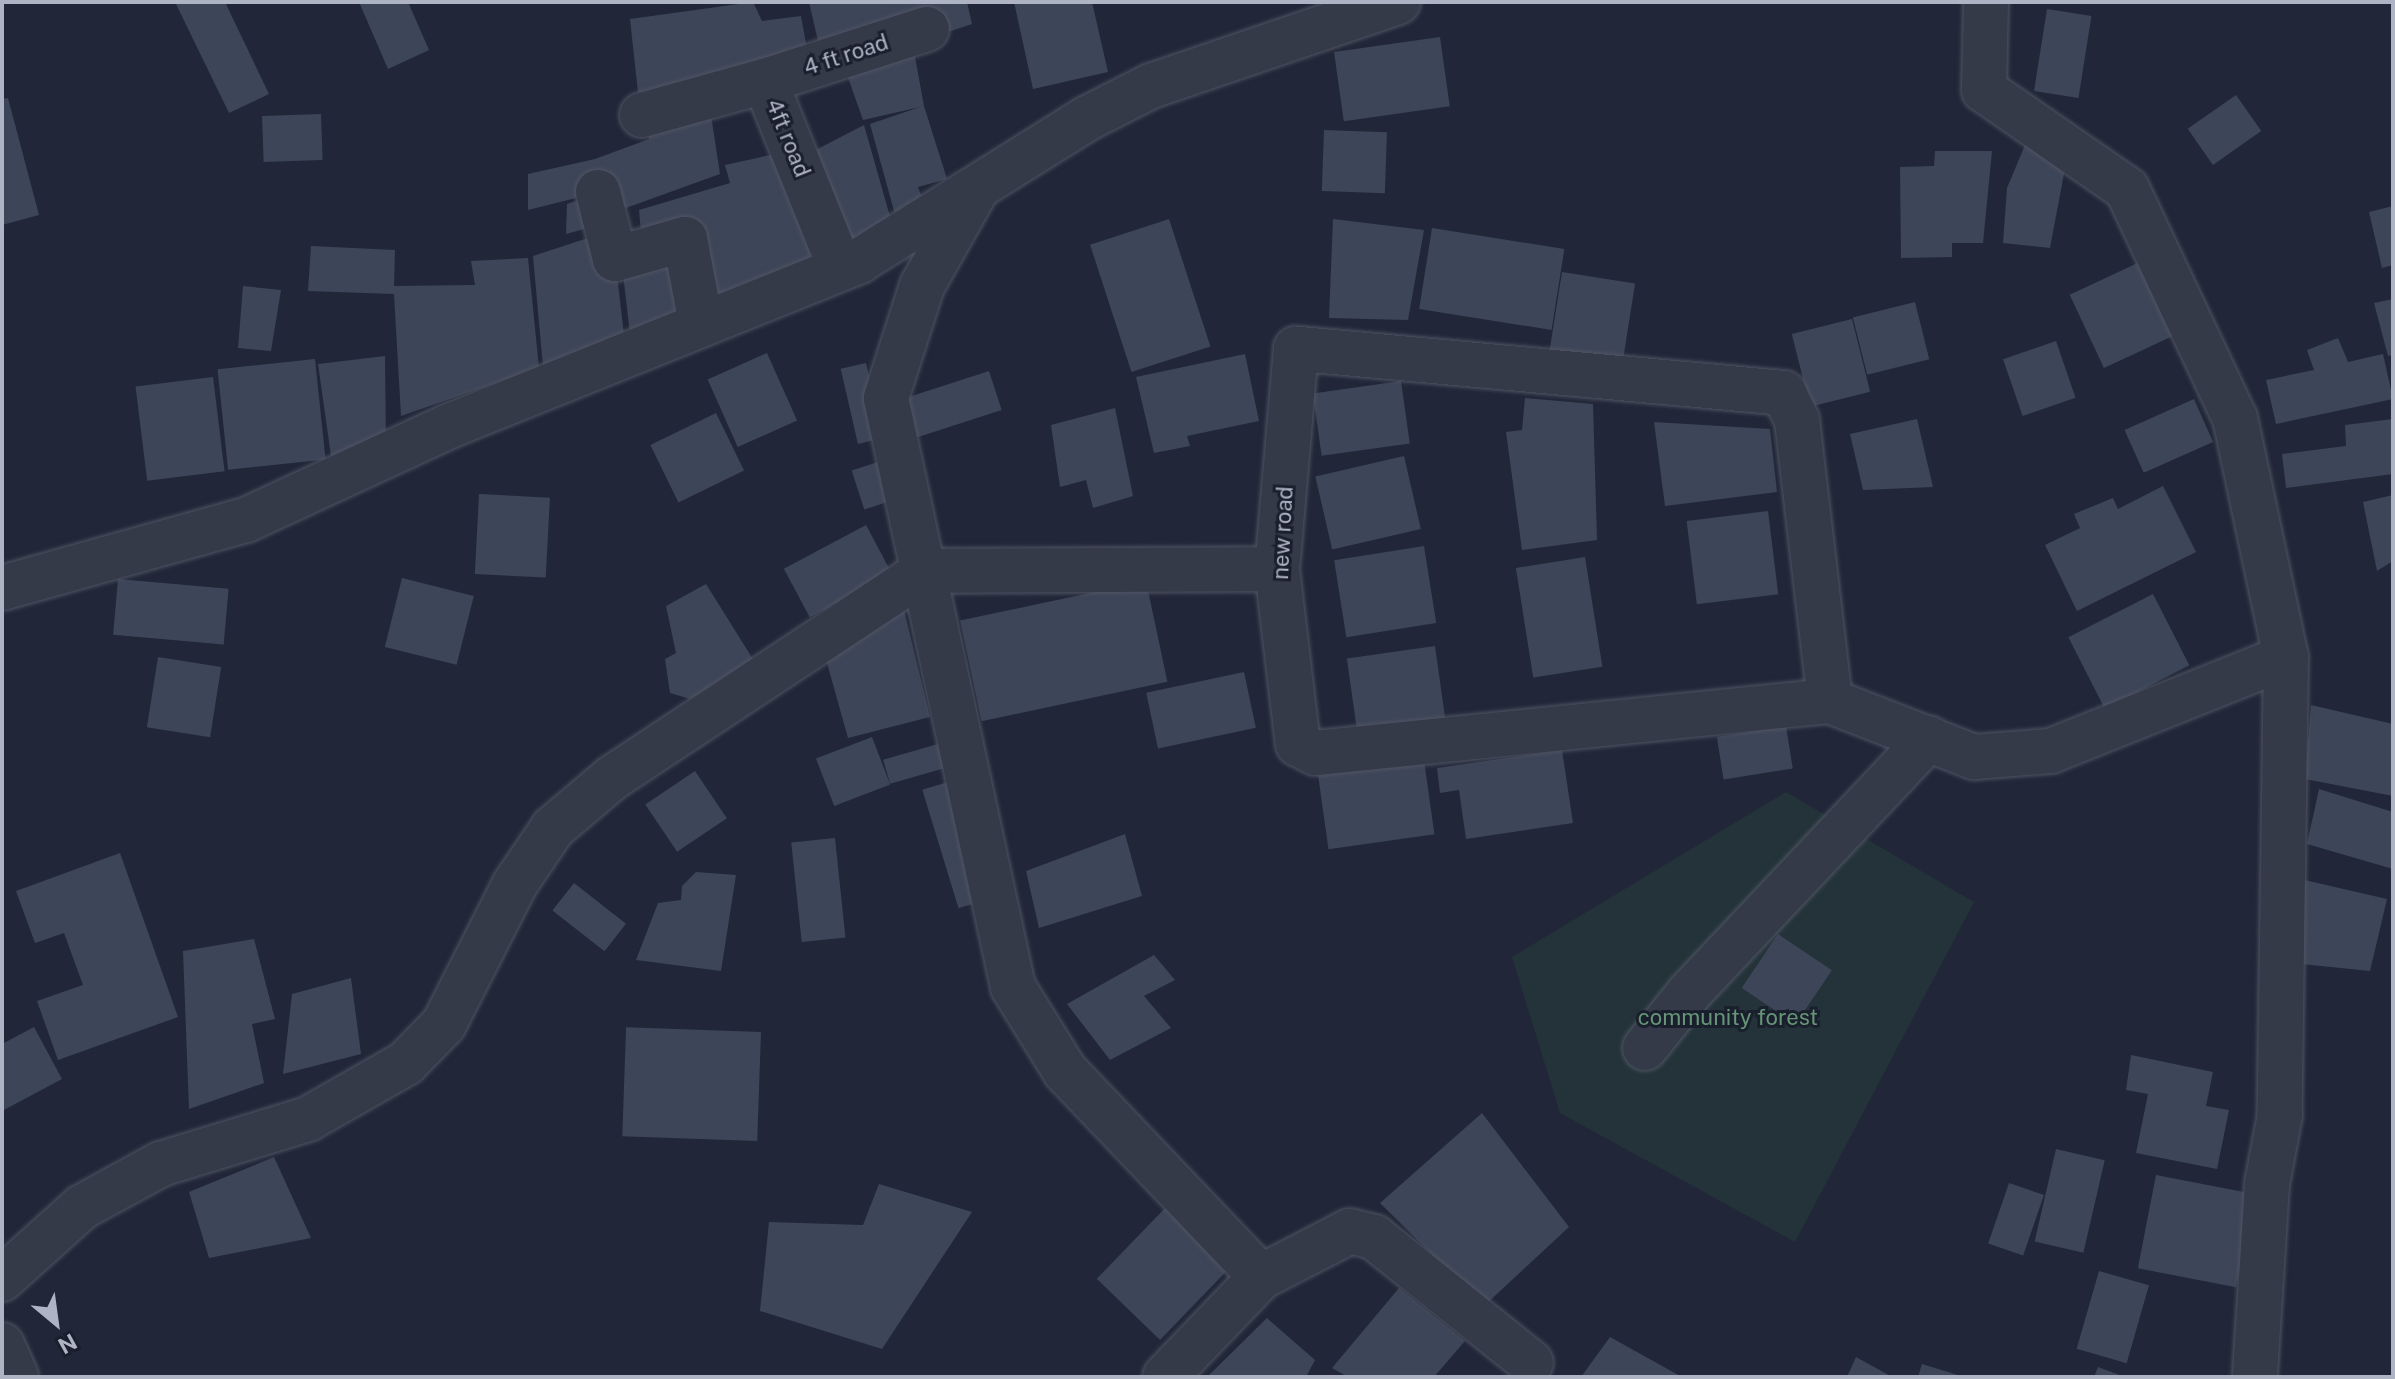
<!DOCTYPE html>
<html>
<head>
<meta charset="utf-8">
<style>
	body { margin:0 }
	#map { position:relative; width:2395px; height:1379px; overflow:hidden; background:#212738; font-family:"Public Sans",sans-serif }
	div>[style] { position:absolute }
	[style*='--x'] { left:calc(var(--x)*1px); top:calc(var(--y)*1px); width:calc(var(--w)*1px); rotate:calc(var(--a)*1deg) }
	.green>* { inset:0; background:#233339 }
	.building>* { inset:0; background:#3d4558; transform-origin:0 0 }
	.roads { filter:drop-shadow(0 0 2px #4f5463) drop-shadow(0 0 2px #4f5463) }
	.street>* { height:44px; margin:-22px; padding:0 22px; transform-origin:22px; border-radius:22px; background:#343a48 }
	span { translate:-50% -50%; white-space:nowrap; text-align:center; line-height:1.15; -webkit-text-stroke:6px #1a1f2d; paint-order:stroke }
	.street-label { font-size:22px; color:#afb4c5 }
	.park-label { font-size:22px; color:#679578 }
	.frame { position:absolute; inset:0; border:4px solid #afb4c5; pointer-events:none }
	.north { position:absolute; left:16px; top:1283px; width:80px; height:80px; -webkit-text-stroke:6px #1a1f2d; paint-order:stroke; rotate:151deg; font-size:22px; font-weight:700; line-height:32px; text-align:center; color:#afb4c5 }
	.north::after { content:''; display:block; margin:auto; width:28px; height:36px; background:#afb4c5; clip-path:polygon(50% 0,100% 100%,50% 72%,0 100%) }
</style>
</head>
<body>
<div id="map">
	<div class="green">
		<div style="clip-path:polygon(1786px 792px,1974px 902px,1795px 1242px,1560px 1113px,1512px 957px)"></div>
	</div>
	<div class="building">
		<div style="clip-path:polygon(175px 2px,225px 2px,269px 94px,229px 113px)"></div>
		<div style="clip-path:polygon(359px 2px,408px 2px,429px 50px,388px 69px)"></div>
		<div style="clip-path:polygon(753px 2px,762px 21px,801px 16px,809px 60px,639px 102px,630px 19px)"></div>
		<div style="clip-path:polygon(809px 2px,967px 2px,972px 24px,939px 35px,820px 50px)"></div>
		<div style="clip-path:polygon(1014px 2px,1092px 2px,1108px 72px,1033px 89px)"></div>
		<div style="left:2047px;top:9px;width:45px;height:83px;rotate:9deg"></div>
		<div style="left:1440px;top:37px;width:70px;height:107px;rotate:82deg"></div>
		<div style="clip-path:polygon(913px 46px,924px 106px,947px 179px,918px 187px,926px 209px,896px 218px,870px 124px,920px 107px,863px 120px,845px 69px)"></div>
		<div style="left:2236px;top:95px;width:44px;height:59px;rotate:55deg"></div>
		<div style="clip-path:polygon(8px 98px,39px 215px,2px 225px,2px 99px)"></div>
		<div style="left:321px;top:114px;width:46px;height:59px;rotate:88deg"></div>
		<div style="clip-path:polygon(711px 115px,720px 174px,612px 213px,604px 191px,528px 210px,528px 174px,595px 159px,649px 139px,648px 129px)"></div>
		<div style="clip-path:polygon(864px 125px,891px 220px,844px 251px,804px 156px)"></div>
		<div style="left:1324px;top:130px;width:63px;height:61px;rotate:2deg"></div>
		<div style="clip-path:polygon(2025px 145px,2066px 163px,2050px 248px,2003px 243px,2007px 188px)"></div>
		<div style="clip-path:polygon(1935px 151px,1992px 151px,1983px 243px,1952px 243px,1952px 257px,1901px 258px,1900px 167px,1934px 166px)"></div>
		<div style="clip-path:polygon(784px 152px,824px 262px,702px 308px,691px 228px,642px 244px,639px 210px,730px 183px,725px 165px)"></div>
		<div style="clip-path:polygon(593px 195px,595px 226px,566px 234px,567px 204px)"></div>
		<div style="clip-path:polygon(2393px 206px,2393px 265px,2382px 268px,2369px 212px)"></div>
		<div style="left:1169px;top:219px;width:134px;height:83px;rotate:72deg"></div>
		<div style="clip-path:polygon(1333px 219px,1424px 230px,1408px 320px,1329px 318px)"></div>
		<div style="left:1432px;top:228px;width:134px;height:82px;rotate:9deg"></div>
		<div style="clip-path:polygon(600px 234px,616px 266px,624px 335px,543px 367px,533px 256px)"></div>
		<div style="clip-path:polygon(686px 245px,693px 312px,630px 334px,622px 265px)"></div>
		<div style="clip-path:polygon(311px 246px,395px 250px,394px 286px,475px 285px,471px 261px,528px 258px,539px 368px,401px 416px,394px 294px,308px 291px)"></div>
		<div style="left:2144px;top:260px;width:81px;height:82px;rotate:65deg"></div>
		<div style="left:1562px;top:272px;width:74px;height:88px;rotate:9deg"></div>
		<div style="clip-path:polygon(243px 286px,281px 290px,271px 351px,238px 348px)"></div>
		<div style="clip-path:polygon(2393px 299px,2393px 355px,2388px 356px,2374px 303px)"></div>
		<div style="left:1915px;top:302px;width:59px;height:64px;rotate:76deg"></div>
		<div style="left:1852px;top:319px;width:75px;height:62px;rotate:76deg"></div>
		<div style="clip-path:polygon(2338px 338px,2348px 362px,2383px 354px,2393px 399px,2276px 424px,2266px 380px,2314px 370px,2307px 350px)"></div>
		<div style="left:2056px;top:341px;width:60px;height:56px;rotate:71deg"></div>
		<div style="left:767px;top:353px;width:74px;height:65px;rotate:66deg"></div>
		<div style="clip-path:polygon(1245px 354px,1259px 421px,1187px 436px,1190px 446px,1154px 453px,1136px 377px)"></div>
		<div style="clip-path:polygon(385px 356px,386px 448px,331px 456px,318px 364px)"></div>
		<div style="left:315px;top:359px;width:101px;height:98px;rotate:84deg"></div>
		<div style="left:866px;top:363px;width:77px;height:26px;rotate:77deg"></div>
		<div style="left:989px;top:371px;width:41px;height:95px;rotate:72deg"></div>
		<div style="left:213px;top:377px;width:95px;height:78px;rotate:83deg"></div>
		<div style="left:1401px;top:381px;width:63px;height:89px;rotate:82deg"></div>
		<div style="clip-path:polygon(1525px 398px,1593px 404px,1597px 540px,1522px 550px,1506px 432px,1522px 430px)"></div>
		<div style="left:2194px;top:399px;width:47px;height:76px;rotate:66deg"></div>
		<div style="clip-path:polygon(1115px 408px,1133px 496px,1093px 508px,1086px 480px,1060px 487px,1051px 425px)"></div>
		<div style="left:716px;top:413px;width:64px;height:73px;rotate:64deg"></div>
		<div style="clip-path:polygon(1917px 419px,1933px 487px,1863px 490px,1850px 434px)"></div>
		<div style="clip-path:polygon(2393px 419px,2393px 474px,2286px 488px,2282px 454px,2346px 446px,2345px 425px)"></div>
		<div style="clip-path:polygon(1654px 422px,1770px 429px,1777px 492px,1665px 506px)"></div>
		<div style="left:1404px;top:456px;width:75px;height:91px;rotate:77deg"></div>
		<div style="left:884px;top:460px;width:41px;height:34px;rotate:72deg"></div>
		<div style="clip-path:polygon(2163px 486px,2196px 552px,2077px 611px,2045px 545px,2080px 528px,2074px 514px,2113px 498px,2118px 509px)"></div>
		<div style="left:479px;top:494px;width:71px;height:80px;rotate:3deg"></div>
		<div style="clip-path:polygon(2393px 495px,2393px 561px,2377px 571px,2363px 502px)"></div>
		<div style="left:1768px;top:511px;width:84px;height:82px;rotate:83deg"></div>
		<div style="left:866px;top:525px;width:55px;height:93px;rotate:62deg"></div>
		<div style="left:1424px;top:546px;width:78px;height:91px;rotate:81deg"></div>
		<div style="left:1585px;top:557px;width:111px;height:70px;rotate:81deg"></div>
		<div style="left:402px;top:578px;width:74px;height:71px;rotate:14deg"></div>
		<div style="left:118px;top:579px;width:111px;height:56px;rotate:5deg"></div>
		<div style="left:1146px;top:581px;width:103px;height:190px;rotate:78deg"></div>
		<div style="clip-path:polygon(706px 584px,756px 664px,690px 699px,670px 693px,665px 659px,676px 653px,666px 606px)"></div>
		<div style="left:2153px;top:594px;width:80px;height:95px;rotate:63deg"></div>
		<div style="clip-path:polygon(903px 606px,930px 717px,848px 738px,822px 645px)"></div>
		<div style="left:1435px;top:646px;width:74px;height:89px;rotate:82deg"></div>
		<div style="left:158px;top:657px;width:64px;height:71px;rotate:9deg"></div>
		<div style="left:1244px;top:672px;width:57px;height:100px;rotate:78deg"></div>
		<div style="clip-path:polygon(2311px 705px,2393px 724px,2393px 796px,2305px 779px)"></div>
		<div style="left:1786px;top:726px;width:43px;height:70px;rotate:81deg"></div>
		<div style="left:872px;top:737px;width:51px;height:60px;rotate:69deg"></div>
		<div style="left:938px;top:744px;width:25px;height:57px;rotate:74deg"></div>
		<div style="clip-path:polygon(1562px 750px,1573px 823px,1466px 839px,1459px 790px,1440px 793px,1437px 768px)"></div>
		<div style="left:1424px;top:760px;width:75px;height:107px;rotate:82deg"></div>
		<div style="left:695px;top:771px;width:57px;height:60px;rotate:56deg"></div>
		<div style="left:951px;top:781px;width:124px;height:30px;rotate:73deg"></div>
		<div style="clip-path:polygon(2319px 789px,2393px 812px,2393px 869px,2307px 844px)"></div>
		<div style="clip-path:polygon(1125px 834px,1142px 896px,1039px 928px,1026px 871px)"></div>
		<div style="left:835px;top:838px;width:100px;height:44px;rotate:84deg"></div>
		<div style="clip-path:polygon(120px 853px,178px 1017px,58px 1060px,37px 1001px,83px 985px,64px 933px,35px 943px,16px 891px)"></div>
		<div style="clip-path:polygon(696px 872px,736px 875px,721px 971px,636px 960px,658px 903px,681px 900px,682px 886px)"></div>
		<div style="clip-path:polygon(2300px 879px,2387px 899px,2370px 971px,2292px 963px)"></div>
		<div style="left:574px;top:883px;width:66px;height:35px;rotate:38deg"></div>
		<div style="left:1778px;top:934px;width:65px;height:65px;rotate:34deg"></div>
		<div style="clip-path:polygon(254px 939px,275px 1019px,252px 1024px,264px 1083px,189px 1109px,183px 951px)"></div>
		<div style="clip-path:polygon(1154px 955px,1175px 980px,1144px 996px,1171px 1028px,1110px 1060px,1067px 1004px)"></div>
		<div style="clip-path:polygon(351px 978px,361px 1054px,283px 1074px,292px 994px)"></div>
		<div style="clip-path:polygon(34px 1027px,62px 1079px,2px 1111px,2px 1044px)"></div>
		<div style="left:761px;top:1032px;width:109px;height:135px;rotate:92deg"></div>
		<div style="clip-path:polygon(2131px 1055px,2213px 1072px,2206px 1106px,2229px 1110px,2217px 1169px,2136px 1153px,2148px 1094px,2126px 1090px)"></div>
		<div style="clip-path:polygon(1482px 1113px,1569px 1227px,1484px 1306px,1380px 1203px)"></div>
		<div style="left:2056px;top:1149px;width:50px;height:95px;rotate:13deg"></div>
		<div style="clip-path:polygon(274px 1157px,311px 1238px,209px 1258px,189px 1192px)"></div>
		<div style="left:2156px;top:1175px;width:100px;height:95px;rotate:11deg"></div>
		<div style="left:2009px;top:1183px;width:37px;height:64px;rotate:19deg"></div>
		<div style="clip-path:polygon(879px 1184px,972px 1212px,882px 1349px,760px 1311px,769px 1222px,863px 1225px)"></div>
		<div style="left:1169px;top:1204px;width:88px;height:104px;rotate:44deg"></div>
		<div style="left:2099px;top:1271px;width:52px;height:81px;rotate:16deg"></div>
		<div style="clip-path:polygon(1399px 1288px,1465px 1341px,1434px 1377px,1348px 1377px,1332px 1368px)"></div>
		<div style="clip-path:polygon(1267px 1318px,1315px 1360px,1306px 1377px,1207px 1377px)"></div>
		<div style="clip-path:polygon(1610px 1337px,1682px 1377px,1581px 1377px)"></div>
		<div style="clip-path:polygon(1856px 1357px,1885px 1373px,1893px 1377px,1847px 1377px)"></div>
		<div style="clip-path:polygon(1922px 1364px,1961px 1376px,1961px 1377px,1918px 1377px)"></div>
		<div style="clip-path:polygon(2098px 1367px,2125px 1377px,2094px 1377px)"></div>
	</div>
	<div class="roads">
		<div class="street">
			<div style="--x:1986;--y:2;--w:88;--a:91.3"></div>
			<div style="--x:1984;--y:90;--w:174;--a:34.7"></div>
			<div style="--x:2127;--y:189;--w:253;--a:64.8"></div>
			<div style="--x:2235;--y:418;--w:244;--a:78"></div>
			<div style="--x:2286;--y:657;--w:458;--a:90.8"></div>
			<div style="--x:2280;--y:1115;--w:70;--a:100.7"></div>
			<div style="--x:2267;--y:1184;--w:193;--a:93.6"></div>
			<div style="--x:765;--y:81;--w:170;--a:-17.8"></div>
			<div style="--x:642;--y:115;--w:128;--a:-15.5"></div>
			<div style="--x:765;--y:81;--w:201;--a:68.1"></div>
			<div style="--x:976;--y:190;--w:110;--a:119.4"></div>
			<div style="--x:922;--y:286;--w:118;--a:107.8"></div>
			<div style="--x:886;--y:398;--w:603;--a:77.83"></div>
			<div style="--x:1013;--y:987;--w:99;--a:58.2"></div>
			<div style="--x:1065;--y:1071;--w:284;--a:46.4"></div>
			<div style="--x:598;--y:192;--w:69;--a:75.8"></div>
			<div style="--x:615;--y:259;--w:73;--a:-15.9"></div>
			<div style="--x:685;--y:239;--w:86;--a:79.3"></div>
			<div style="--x:2;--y:588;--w:253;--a:-15.6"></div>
			<div style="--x:246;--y:520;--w:227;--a:-24.8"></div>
			<div style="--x:452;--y:425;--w:439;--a:-21.9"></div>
			<div style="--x:859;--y:261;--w:270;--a:-32"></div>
			<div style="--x:1088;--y:118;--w:71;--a:-26.9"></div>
			<div style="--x:1151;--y:86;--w:261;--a:-18.8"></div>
			<div style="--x:1830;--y:701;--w:283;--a:-96.7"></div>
			<div style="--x:1797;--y:420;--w:30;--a:-116"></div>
			<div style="--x:1784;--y:393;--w:490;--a:-174.8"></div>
			<div style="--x:1296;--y:349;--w:221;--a:94.9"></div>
			<div style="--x:1277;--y:569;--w:176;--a:83.2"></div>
			<div style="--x:1298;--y:744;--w:20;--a:27"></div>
			<div style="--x:1316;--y:753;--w:517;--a:-5.78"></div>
			<div style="--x:1830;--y:701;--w:155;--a:21.3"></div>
			<div style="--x:1974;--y:757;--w:77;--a:-4.5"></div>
			<div style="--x:2051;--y:751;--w:253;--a:-21.8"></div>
			<div style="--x:1645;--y:1048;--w:70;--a:-51.3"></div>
			<div style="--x:1689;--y:993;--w:350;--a:-46.7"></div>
			<div style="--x:2;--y:1279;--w:108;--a:-42"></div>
			<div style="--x:82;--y:1207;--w:90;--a:-28.6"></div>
			<div style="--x:161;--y:1164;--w:154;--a:-17"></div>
			<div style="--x:308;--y:1119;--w:113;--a:-29.7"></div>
			<div style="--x:406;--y:1063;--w:54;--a:-45.7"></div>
			<div style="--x:444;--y:1024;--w:157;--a:-63.1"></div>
			<div style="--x:515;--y:884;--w:68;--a:-55.8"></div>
			<div style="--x:553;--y:828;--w:77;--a:-40.3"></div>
			<div style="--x:612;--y:778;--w:375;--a:-33.5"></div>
			<div style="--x:925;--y:571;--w:352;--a:-0.3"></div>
			<div style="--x:2;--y:1345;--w:35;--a:66"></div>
			<div style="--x:1165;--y:1377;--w:139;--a:-46.2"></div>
			<div style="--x:1261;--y:1277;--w:100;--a:-27.3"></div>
			<div style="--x:1350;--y:1231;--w:25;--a:14"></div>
			<div style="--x:1374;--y:1237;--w:201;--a:38.7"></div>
		</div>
	</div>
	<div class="street-label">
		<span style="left:846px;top:55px;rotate:-18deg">4 ft road</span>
		<span style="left:788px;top:138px;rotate:68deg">4ft road</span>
		<span style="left:1283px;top:533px;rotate:-87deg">new road</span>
	</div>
	<div class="park-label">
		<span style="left:1728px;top:1018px">community forest</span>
	</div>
	<div class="frame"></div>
	<div class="north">N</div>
</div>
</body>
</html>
